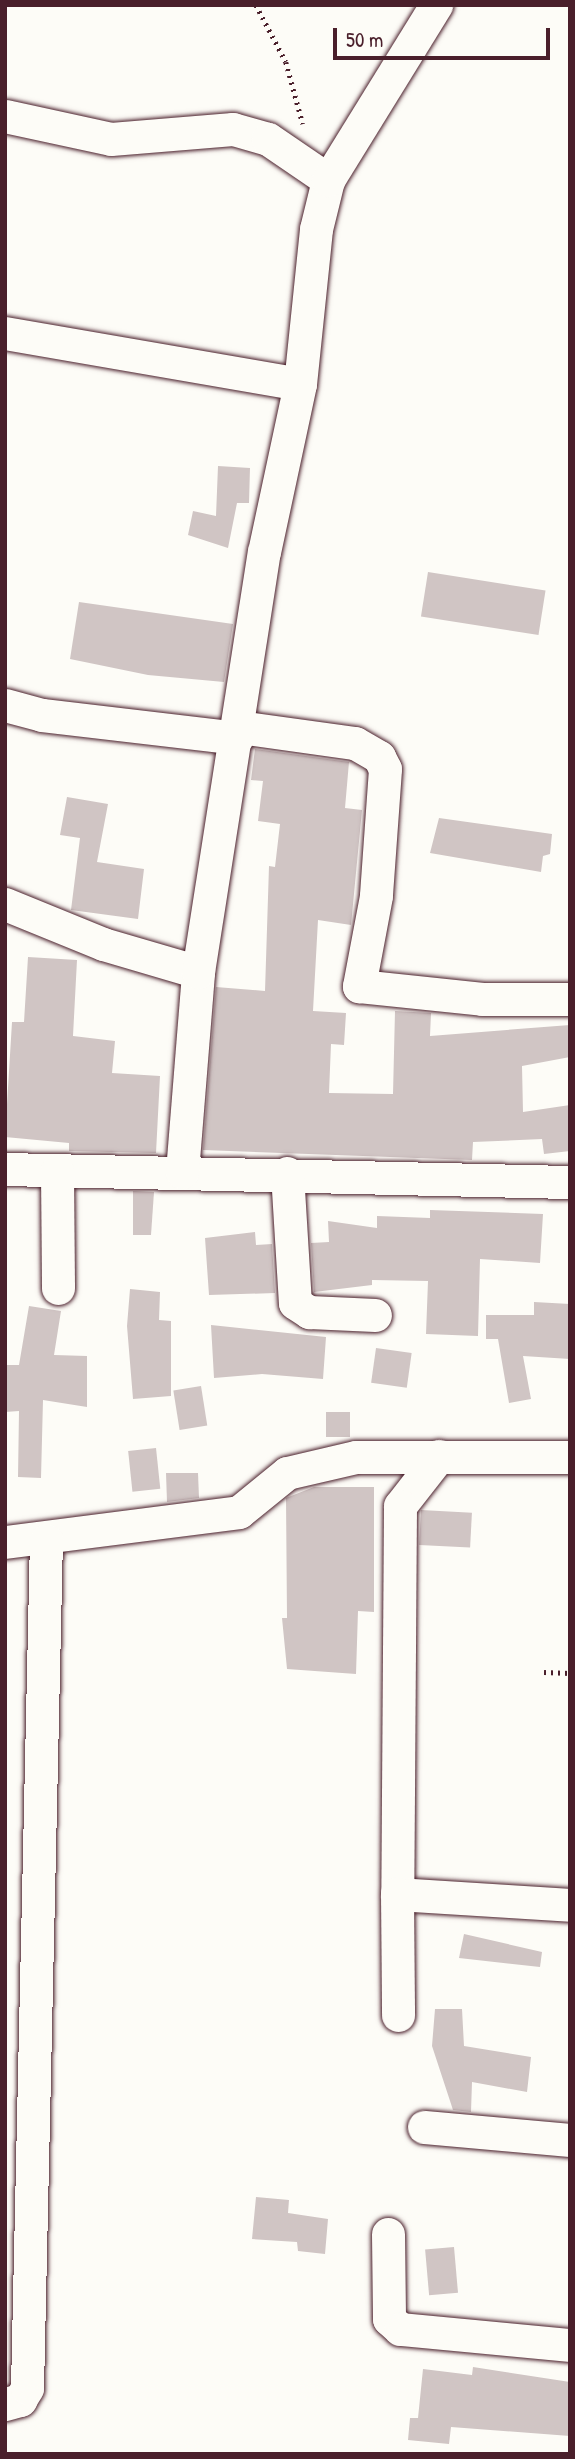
<!DOCTYPE html>
<html>
<head>
<meta charset="utf-8">
<style>
	body { margin:0 }
	#map { position:relative; width:575px; height:2459px; overflow:hidden; background:#fdfcf7; font-family:"Patrick Hand",sans-serif }
	div>[style] { position:absolute }
	[style*='--x'] { left:calc(var(--x)*1px); top:calc(var(--y)*1px); width:calc(var(--w)*1px); rotate:calc(var(--a)*1deg) }
	.building>* { inset:0; background:#d0c5c4; transform-origin:0 0 }
	.path>* { height:4.5px; margin-top:-2.25px; transform-origin:0; background:repeating-linear-gradient(90deg,#4a1f2b 0 2px,transparent 0 7px) }
	.roads { filter:drop-shadow(0 0 2px #4a1f2b) drop-shadow(0 0 2px #4a1f2b) }
	.minor>* { height:33px; margin:-16.5px; padding:0 16.5px; transform-origin:16.5px; border-radius:16.5px; background:#fdfcf7 }
	span { translate:-50% -50%; white-space:nowrap; text-align:center; line-height:1.15; -webkit-text-stroke:5px #fdfcf7; paint-order:stroke }
	.frame { position:absolute; inset:0; border:7px solid #4a1f2b; pointer-events:none }
	.scale { position:absolute; left:333px; top:28px; width:217px; height:32px; box-sizing:border-box; border:4px solid #4a1f2b; border-top:0; padding-left:9px; font-size:21px; line-height:24px; white-space:nowrap; color:#4a1f2b; -webkit-text-stroke:5px #fdfcf7; paint-order:stroke }
</style>
</head>
<body>
<div id="map">
	<div class="building">
		<div style="clip-path:polygon(218px 466px,250px 468px,249px 503px,237px 503px,228px 548px,188px 535px,193px 511px,216px 516px)"></div>
		<div style="left:428px;top:572px;width:119px;height:45px;rotate:9deg"></div>
		<div style="clip-path:polygon(79px 602px,233px 624px,224px 682px,148px 675px,70px 659px)"></div>
		<div style="clip-path:polygon(255px 749px,349px 762px,345px 808px,362px 810px,351px 925px,318px 920px,313px 1011px,346px 1013px,344px 1045px,331px 1044px,329px 1093px,393px 1094px,395px 1011px,431px 1013px,430px 1036px,570px 1025px,570px 1057px,522px 1066px,523px 1112px,570px 1105px,570px 1151px,544px 1154px,542px 1139px,473px 1142px,472px 1160px,203px 1150px,216px 987px,265px 991px,269px 866px,275px 867px,280px 824px,258px 821px,263px 781px,251px 780px)"></div>
		<div style="clip-path:polygon(67px 797px,108px 804px,97px 862px,144px 869px,138px 919px,71px 910px,80px 838px,60px 835px)"></div>
		<div style="clip-path:polygon(439px 818px,552px 834px,550px 854px,543px 856px,541px 872px,430px 853px)"></div>
		<div style="clip-path:polygon(28px 957px,77px 960px,73px 1036px,115px 1041px,112px 1073px,160px 1076px,156px 1153px,69px 1151px,69px 1143px,5px 1137px,12px 1022px,24px 1022px)"></div>
		<div style="clip-path:polygon(133px 1191px,154px 1192px,151px 1235px,133px 1235px)"></div>
		<div style="clip-path:polygon(430px 1210px,543px 1214px,540px 1263px,480px 1259px,478px 1336px,426px 1334px,428px 1281px,372px 1280px,372px 1285px,314px 1292px,311px 1243px,329px 1242px,328px 1221px,377px 1228px,377px 1216px,430px 1218px)"></div>
		<div style="clip-path:polygon(255px 1232px,256px 1245px,272px 1244px,275px 1293px,209px 1295px,205px 1238px)"></div>
		<div style="clip-path:polygon(130px 1289px,160px 1292px,159px 1320px,171px 1321px,171px 1396px,133px 1399px,127px 1326px)"></div>
		<div style="clip-path:polygon(534px 1302px,570px 1304px,570px 1359px,523px 1356px,531px 1399px,509px 1403px,498px 1339px,486px 1339px,486px 1315px,534px 1315px)"></div>
		<div style="clip-path:polygon(29px 1306px,61px 1311px,54px 1355px,87px 1356px,87px 1407px,43px 1400px,41px 1478px,18px 1477px,19px 1411px,5px 1412px,5px 1365px,19px 1365px)"></div>
		<div style="clip-path:polygon(211px 1325px,326px 1337px,323px 1379px,262px 1374px,214px 1378px)"></div>
		<div style="left:376px;top:1348px;width:36px;height:35px;rotate:8deg"></div>
		<div style="left:201px;top:1386px;width:40px;height:28px;rotate:81deg"></div>
		<div style="left:350px;top:1412px;width:25px;height:24px;rotate:90deg"></div>
		<div style="left:156px;top:1448px;width:41px;height:28px;rotate:84deg"></div>
		<div style="clip-path:polygon(166px 1473px,198px 1473px,199px 1498px,167px 1502px)"></div>
		<div style="clip-path:polygon(314px 1487px,374px 1487px,374px 1612px,358px 1611px,356px 1674px,287px 1669px,282px 1618px,287px 1618px,286px 1498px)"></div>
		<div style="left:421px;top:1510px;width:51px;height:35px;rotate:3deg"></div>
		<div style="clip-path:polygon(464px 1934px,542px 1952px,540px 1967px,459px 1958px)"></div>
		<div style="clip-path:polygon(435px 2009px,462px 2009px,464px 2046px,531px 2057px,527px 2092px,472px 2082px,471px 2112px,453px 2110px,432px 2046px)"></div>
		<div style="clip-path:polygon(256px 2197px,289px 2200px,288px 2213px,328px 2219px,325px 2254px,298px 2251px,297px 2242px,252px 2239px)"></div>
		<div style="left:454px;top:2247px;width:46px;height:29px;rotate:85deg"></div>
		<div style="clip-path:polygon(473px 2367px,570px 2382px,570px 2436px,451px 2427px,449px 2444px,408px 2440px,410px 2418px,418px 2418px,423px 2369px,472px 2375px)"></div>
	</div>
	<div class="path">
		<div style="--x:256;--y:5;--w:64;--a:62.2"></div>
		<div style="--x:286;--y:62;--w:64;--a:74.7"></div>
		<div style="--x:544;--y:1672;--w:26;--a:2"></div>
	</div>
	<div class="roads">
		<div class="minor">
			<div style="--x:5;--y:116;--w:108;--a:12.2"></div>
			<div style="--x:111;--y:139;--w:122;--a:-4.7"></div>
			<div style="--x:233;--y:129;--w:36;--a:16"></div>
			<div style="--x:268;--y:139;--w:73;--a:34.3"></div>
			<div style="--x:5;--y:333;--w:299;--a:9.8"></div>
			<div style="--x:5;--y:705;--w:38;--a:15"></div>
			<div style="--x:42;--y:715;--w:196;--a:6.7"></div>
			<div style="--x:239;--y:727;--w:117;--a:7.9"></div>
			<div style="--x:355;--y:743;--w:28;--a:30"></div>
			<div style="--x:379;--y:757;--w:13;--a:63"></div>
			<div style="--x:385;--y:769;--w:127;--a:94.1"></div>
			<div style="--x:376;--y:896;--w:92;--a:100.7"></div>
			<div style="--x:359;--y:986;--w:124;--a:6"></div>
			<div style="--x:482;--y:999;--w:88;--a:0"></div>
			<div style="--x:5;--y:904;--w:106;--a:22.2"></div>
			<div style="--x:103;--y:944;--w:99;--a:16.4"></div>
			<div style="--x:5;--y:1169;--w:565;--a:1.32"></div>
			<div style="--x:57;--y:1171;--w:117;--a:89.5"></div>
			<div style="--x:182;--y:1172;--w:201;--a:-85.4"></div>
			<div style="--x:198;--y:972;--w:425;--a:-81.1"></div>
			<div style="--x:264;--y:552;--w:172;--a:-77.9"></div>
			<div style="--x:300;--y:384;--w:156;--a:-84.1"></div>
			<div style="--x:316;--y:229;--w:50;--a:-76.2"></div>
			<div style="--x:328;--y:180;--w:206;--a:-58.3"></div>
			<div style="--x:287;--y:1173;--w:130;--a:86.5"></div>
			<div style="--x:295;--y:1303;--w:17;--a:33"></div>
			<div style="--x:309;--y:1312;--w:66;--a:2.6"></div>
			<div style="--x:439;--y:1456;--w:63;--a:128"></div>
			<div style="--x:400;--y:1506;--w:388;--a:90.4"></div>
			<div style="--x:397;--y:1894;--w:173;--a:3.6"></div>
			<div style="--x:5;--y:1542;--w:236;--a:-7.3"></div>
			<div style="--x:239;--y:1512;--w:62;--a:-39.1"></div>
			<div style="--x:287;--y:1473;--w:71;--a:-13.1"></div>
			<div style="--x:356;--y:1457;--w:214;--a:0"></div>
			<div style="--x:397;--y:1894;--w:121;--a:89.5"></div>
			<div style="--x:424;--y:2127;--w:147;--a:5.1"></div>
			<div style="--x:388;--y:2234;--w:85;--a:89.3"></div>
			<div style="--x:389;--y:2319;--w:15;--a:42"></div>
			<div style="--x:400;--y:2329;--w:171;--a:5.4"></div>
			<div style="--x:5;--y:2404;--w:16;--a:-15"></div>
			<div style="--x:20;--y:2400;--w:14;--a:-60"></div>
			<div style="--x:27;--y:2388;--w:848;--a:-88.72"></div>
		</div>
	</div>
	<div class="frame"></div>
	<div class="scale">50 m</div>
</div>
</body>
</html>
